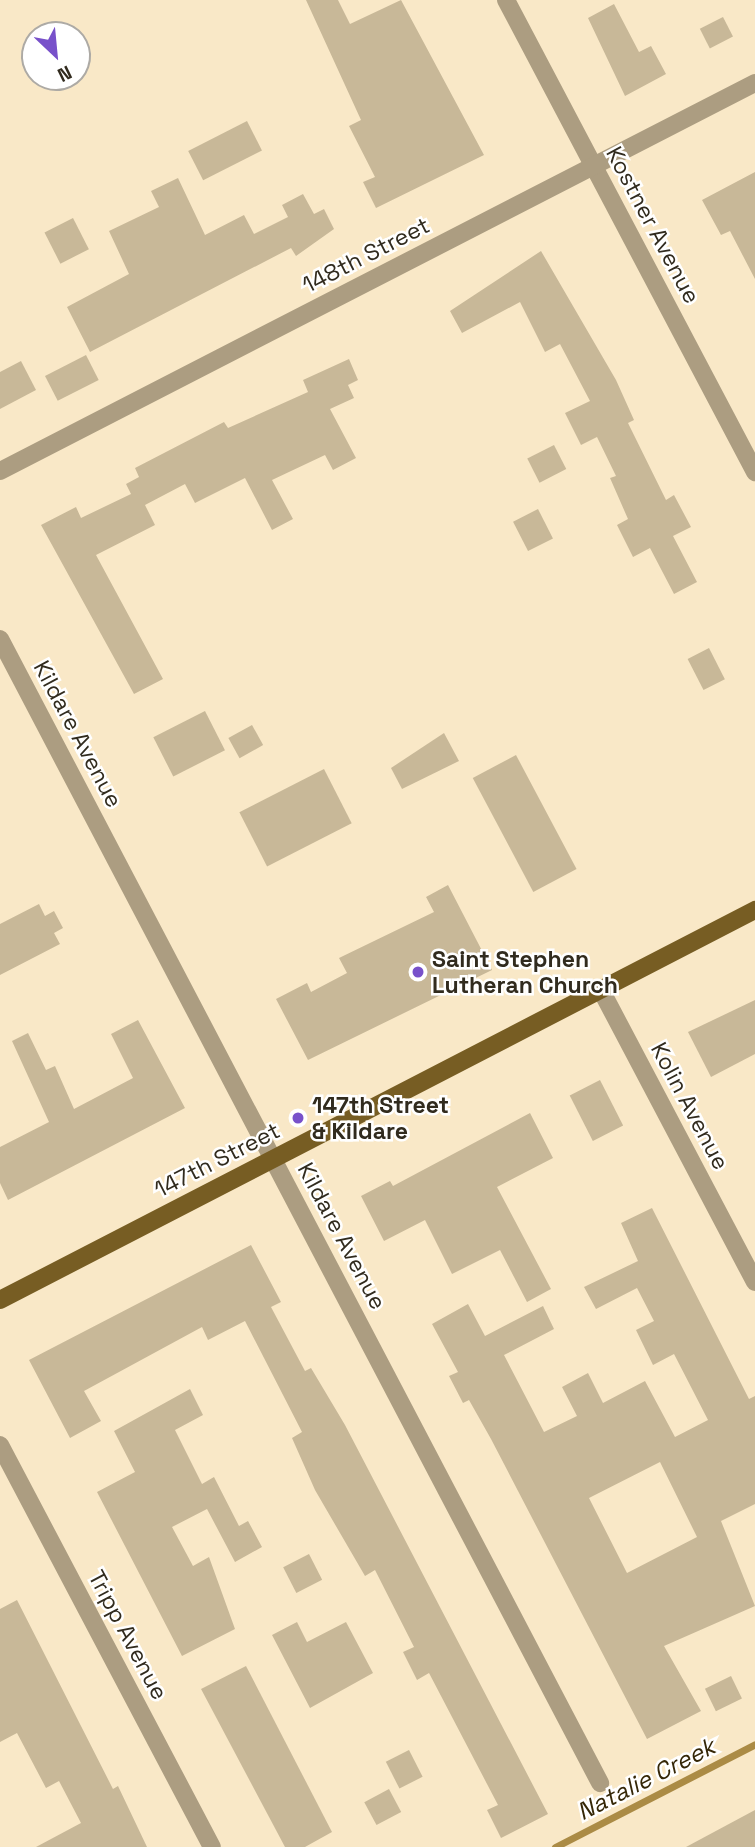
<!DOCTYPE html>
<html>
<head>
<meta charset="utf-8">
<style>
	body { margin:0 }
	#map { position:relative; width:755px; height:1847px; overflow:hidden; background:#f9e8c7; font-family:"Space Grotesk",sans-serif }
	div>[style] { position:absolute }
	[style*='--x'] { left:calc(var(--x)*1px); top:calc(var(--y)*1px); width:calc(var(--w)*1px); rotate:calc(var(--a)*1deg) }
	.stream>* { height:7px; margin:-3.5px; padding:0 3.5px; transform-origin:3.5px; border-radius:3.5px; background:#ab8b45 }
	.building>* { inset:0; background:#c8b898; transform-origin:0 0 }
	.minor>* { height:18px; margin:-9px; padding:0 9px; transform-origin:9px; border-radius:9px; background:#ac9d81 }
	.major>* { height:18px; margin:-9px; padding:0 9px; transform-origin:9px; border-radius:9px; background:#775d23 }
	.dots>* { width:19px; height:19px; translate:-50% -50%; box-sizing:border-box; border:4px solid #fff; border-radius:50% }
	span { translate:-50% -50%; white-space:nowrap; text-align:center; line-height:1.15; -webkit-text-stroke:5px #fff; paint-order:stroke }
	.street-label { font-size:23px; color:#312b1e }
	.poi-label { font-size:23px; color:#312b1e; font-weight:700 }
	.left { translate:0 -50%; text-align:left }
	.water-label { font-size:24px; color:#352707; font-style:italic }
	.north { position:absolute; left:21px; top:21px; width:70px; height:70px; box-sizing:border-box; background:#fff; border:2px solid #adaaa5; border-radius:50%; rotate:154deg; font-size:19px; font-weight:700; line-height:28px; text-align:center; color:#312b1e }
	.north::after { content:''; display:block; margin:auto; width:24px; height:32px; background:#7851ca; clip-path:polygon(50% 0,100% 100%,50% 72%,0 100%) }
</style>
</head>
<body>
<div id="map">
	<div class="stream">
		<div style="--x:555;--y:1847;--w:225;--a:-27.2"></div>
	</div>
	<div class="building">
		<div style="clip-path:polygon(306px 0,338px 0,350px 24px,401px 0,484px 155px,376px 208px,363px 182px,375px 177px,349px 126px,361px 120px)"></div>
		<div style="clip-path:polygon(614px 4px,639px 52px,651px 46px,666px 74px,625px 96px,588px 18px)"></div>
		<div style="left:723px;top:17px;width:22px;height:26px;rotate:63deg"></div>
		<div style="left:247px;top:121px;width:33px;height:66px;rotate:63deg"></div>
		<div style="clip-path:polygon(755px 172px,755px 279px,730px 231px,721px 235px,702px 200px)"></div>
		<div style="clip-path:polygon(178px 178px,205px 235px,244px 215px,254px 234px,288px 217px,282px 205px,303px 194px,314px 214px,324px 209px,334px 229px,296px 256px,291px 248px,90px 352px,67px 307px,129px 274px,109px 231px,159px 207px,151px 191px)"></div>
		<div style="left:73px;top:218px;width:35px;height:32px;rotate:63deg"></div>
		<div style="clip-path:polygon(541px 251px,616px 380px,634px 420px,628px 423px,666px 500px,674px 495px,691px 527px,673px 536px,697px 582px,674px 594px,650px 548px,633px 557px,617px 525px,628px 519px,610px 478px,616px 476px,597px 437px,581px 445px,565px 413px,590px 401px,560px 344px,545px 352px,520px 302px,462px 333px,450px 311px)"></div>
		<div style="left:86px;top:355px;width:28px;height:46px;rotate:63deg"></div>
		<div style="clip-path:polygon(349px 359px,358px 380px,348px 385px,354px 398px,330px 409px,356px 458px,333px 470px,325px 455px,272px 480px,293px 519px,272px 530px,245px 478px,195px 503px,185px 484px,145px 505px,155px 525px,96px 555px,163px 679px,134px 694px,41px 525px,76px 507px,81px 518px,131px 494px,126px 484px,139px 477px,135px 468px,224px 422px,228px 428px,308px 392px,303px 380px)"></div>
		<div style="clip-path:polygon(21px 361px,36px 390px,0 409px,0 372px)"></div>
		<div style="left:554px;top:445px;width:27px;height:30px;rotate:63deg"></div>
		<div style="left:538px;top:509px;width:33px;height:28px;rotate:63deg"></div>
		<div style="left:709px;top:648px;width:35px;height:24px;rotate:63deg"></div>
		<div style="left:205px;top:711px;width:44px;height:58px;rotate:63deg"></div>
		<div style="left:252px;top:725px;width:23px;height:27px;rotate:61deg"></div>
		<div style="clip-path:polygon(444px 733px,459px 761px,402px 789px,391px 768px)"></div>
		<div style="left:516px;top:755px;width:129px;height:49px;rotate:62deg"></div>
		<div style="left:324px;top:769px;width:61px;height:95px;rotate:63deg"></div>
		<div style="clip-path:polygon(448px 885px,492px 970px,308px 1060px,276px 999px,307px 983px,311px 992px,347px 973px,339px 958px,434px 912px,426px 897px)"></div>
		<div style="clip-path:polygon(39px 904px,45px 916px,54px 911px,63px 928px,54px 933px,60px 944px,0 975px,0 924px)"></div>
		<div style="clip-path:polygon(755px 1000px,755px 1054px,711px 1077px,688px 1032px)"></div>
		<div style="clip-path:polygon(138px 1020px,185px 1108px,8px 1200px,0 1183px,0 1147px,49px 1122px,12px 1041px,28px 1033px,46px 1070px,55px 1066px,74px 1109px,133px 1078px,111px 1034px)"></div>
		<div style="left:600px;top:1080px;width:51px;height:34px;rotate:63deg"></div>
		<div style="clip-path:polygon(530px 1113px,553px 1158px,497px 1187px,551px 1289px,527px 1302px,500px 1250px,452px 1274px,425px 1220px,384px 1241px,361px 1196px,390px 1181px,393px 1186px)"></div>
		<div style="clip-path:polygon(evenodd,652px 1208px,749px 1399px,755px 1396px,755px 1504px,721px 1521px,755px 1606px,664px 1646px,701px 1711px,647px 1739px,491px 1439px,469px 1400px,463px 1403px,449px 1376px,458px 1372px,432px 1324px,468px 1304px,485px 1336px,543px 1306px,554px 1329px,504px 1355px,544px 1432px,577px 1416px,562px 1387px,588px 1373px,603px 1403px,645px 1381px,675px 1437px,708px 1420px,674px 1354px,653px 1365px,636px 1330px,654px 1321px,637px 1288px,596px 1309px,584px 1287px,638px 1261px,621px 1223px,652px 1208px,660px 1462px,697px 1537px,627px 1573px,589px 1498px,660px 1462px)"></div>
		<div style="clip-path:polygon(251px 1245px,281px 1302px,271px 1307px,305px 1371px,311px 1368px,345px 1425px,548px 1814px,501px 1838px,487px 1810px,498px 1805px,429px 1673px,417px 1680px,403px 1652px,414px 1647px,375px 1570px,365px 1576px,315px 1490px,292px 1438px,302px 1432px,245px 1321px,208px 1340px,202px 1327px,84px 1391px,101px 1421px,70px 1438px,29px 1360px)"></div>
		<div style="clip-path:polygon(190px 1389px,203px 1415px,175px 1430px,202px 1484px,214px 1477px,239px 1526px,248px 1521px,262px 1547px,235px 1562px,207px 1509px,172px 1527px,193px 1566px,209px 1557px,235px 1629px,182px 1656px,97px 1492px,135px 1472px,114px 1431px)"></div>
		<div style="left:309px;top:1554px;width:29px;height:29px;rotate:63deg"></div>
		<div style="clip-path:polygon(17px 1600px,113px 1789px,118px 1786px,147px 1847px,36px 1847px,81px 1823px,59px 1781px,46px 1788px,17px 1733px,0 1742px,0 1609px)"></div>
		<div style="clip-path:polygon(297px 1622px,307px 1642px,346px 1622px,373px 1673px,310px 1708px,272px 1635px)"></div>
		<div style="clip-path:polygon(246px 1666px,332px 1832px,305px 1847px,285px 1847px,201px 1689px)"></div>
		<div style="left:731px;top:1676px;width:25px;height:29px;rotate:64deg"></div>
		<div style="left:409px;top:1750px;width:30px;height:26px;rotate:63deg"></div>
		<div style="left:389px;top:1789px;width:26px;height:28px;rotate:62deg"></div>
		<div style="clip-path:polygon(755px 1810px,755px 1847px,686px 1847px)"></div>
	</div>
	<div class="minor">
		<div style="--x:506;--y:0;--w:534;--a:62.19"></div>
		<div style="--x:0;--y:471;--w:849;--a:-27.2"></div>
		<div style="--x:0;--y:639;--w:1292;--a:62.32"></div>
		<div style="--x:601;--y:990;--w:330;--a:62.2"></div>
		<div style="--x:0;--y:1445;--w:454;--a:62.2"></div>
	</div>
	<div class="major">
		<div style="--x:0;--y:1300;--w:850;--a:-27.32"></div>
	</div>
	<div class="dots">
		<div style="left:418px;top:972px;background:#7851ca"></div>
		<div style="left:298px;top:1118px;background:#7851ca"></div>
	</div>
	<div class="street-label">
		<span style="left:653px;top:225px;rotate:62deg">Kostner Avenue</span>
		<span style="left:366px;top:255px;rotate:-27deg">148th Street</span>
		<span style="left:78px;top:734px;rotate:62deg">Kildare Avenue</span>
		<span style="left:690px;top:1106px;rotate:62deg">Kolin Avenue</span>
		<span style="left:217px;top:1160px;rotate:-27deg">147th Street</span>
		<span style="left:342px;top:1236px;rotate:62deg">Kildare Avenue</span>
		<span style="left:128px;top:1635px;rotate:62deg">Tripp Avenue</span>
	</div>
	<div class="poi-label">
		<span class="left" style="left:432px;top:972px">Saint Stephen<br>Lutheran Church</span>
		<span class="left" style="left:312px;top:1118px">147th Street<br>&amp; Kildare</span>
	</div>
	<div class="water-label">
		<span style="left:646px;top:1779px;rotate:-27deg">Natalie Creek</span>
	</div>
	<div class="north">N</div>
</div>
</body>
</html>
